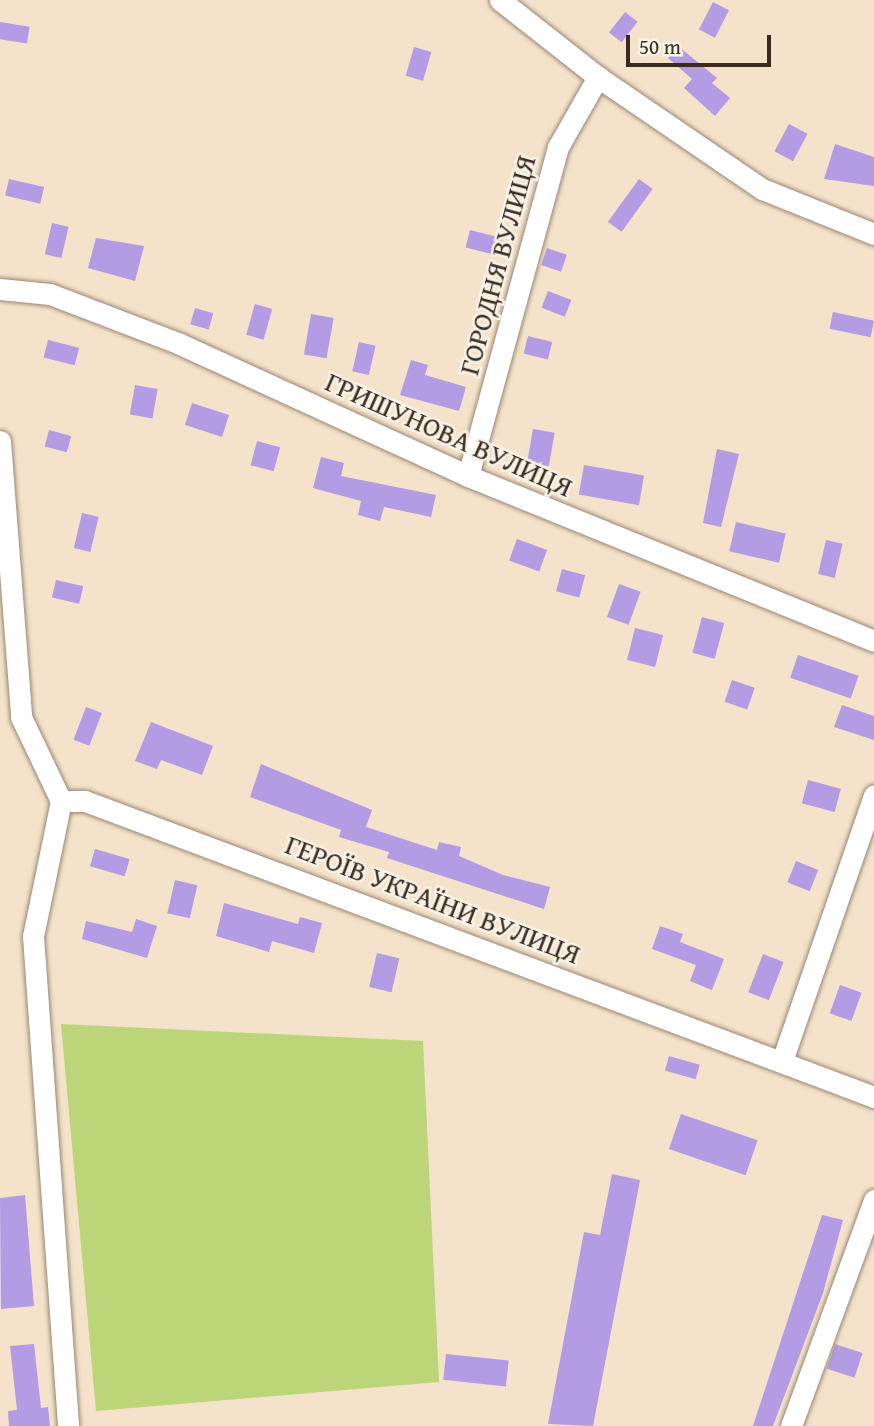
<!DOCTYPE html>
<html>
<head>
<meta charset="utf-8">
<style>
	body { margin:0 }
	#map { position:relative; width:874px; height:1426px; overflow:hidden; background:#f4e2ca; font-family:"Gentium Book Plus",serif }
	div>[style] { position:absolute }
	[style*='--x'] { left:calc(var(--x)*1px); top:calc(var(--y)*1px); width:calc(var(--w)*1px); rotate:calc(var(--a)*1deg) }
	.green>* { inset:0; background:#bcd579 }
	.building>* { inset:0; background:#b39ce4; transform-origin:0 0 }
	.roads { filter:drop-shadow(0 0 2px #988674) drop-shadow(0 0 2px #988674) }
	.street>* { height:21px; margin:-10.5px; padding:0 10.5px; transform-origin:10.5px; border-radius:10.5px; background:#fff }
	span { translate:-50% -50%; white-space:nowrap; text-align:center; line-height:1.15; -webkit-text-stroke:5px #f7f3e8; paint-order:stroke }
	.street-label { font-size:28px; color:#3b2a1e }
	.scale { position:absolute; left:626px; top:35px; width:145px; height:32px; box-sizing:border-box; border:4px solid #3b2a1e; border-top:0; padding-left:9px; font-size:21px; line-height:24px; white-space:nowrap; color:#3b2a1e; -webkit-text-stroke:5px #f7f3e8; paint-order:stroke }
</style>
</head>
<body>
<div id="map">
	<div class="green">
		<div style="clip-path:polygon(61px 1024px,423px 1041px,439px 1382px,96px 1411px)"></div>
	</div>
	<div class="building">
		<div style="left:713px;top:2px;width:18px;height:31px;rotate:27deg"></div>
		<div style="left:625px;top:12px;width:16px;height:26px;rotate:38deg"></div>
		<div style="left:0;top:22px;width:30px;height:17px;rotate:9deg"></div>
		<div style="clip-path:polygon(678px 46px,717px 78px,712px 83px,730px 98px,715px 116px,684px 88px,692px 79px,668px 58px)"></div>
		<div style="left:414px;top:47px;width:18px;height:30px;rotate:16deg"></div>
		<div style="left:789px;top:124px;width:21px;height:31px;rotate:28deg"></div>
		<div style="clip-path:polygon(835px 144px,874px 157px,874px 186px,824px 179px)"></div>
		<div style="left:9px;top:179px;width:36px;height:17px;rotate:13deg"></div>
		<div style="left:639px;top:179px;width:17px;height:53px;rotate:36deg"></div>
		<div style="left:52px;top:223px;width:17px;height:32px;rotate:13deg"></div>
		<div style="left:470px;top:230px;width:33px;height:18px;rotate:14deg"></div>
		<div style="clip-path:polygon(96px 238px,144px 246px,135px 281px,88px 268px)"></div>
		<div style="left:547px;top:248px;width:21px;height:18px;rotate:19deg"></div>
		<div style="left:548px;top:291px;width:25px;height:18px;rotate:21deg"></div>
		<div style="left:255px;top:304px;width:18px;height:32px;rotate:16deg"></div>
		<div style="left:195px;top:308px;width:19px;height:17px;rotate:16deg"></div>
		<div style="left:833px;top:312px;width:42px;height:17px;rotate:12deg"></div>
		<div style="left:311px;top:314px;width:23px;height:41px;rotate:10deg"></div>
		<div style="left:528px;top:336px;width:25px;height:18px;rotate:14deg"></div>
		<div style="left:48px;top:340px;width:32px;height:18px;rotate:14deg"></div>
		<div style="left:359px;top:342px;width:17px;height:30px;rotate:13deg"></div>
		<div style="clip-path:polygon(411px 360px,428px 365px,425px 375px,466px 387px,459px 411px,400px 395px)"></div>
		<div style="left:135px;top:385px;width:23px;height:30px;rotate:10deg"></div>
		<div style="left:192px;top:403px;width:39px;height:23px;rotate:18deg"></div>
		<div style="left:533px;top:429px;width:22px;height:34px;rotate:10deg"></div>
		<div style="left:49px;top:430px;width:23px;height:17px;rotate:15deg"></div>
		<div style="left:257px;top:441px;width:24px;height:25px;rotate:15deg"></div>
		<div style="clip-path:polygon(717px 449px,739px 454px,721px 527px,703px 523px)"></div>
		<div style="clip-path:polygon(321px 457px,344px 463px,341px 476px,436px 495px,431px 517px,384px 507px,380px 521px,358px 515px,361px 501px,313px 488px)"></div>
		<div style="left:584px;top:465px;width:61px;height:30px;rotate:10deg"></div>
		<div style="left:82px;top:513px;width:17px;height:36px;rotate:13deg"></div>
		<div style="left:736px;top:522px;width:51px;height:30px;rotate:13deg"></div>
		<div style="left:517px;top:539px;width:32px;height:23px;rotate:20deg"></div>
		<div style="left:826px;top:540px;width:17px;height:35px;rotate:13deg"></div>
		<div style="left:562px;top:569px;width:24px;height:23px;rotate:15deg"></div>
		<div style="left:56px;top:580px;width:28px;height:18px;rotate:13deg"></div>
		<div style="left:619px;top:584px;width:23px;height:35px;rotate:20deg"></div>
		<div style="left:702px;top:617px;width:23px;height:37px;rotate:15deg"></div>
		<div style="left:635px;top:628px;width:29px;height:33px;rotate:14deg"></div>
		<div style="left:798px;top:655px;width:64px;height:24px;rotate:19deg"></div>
		<div style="left:732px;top:680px;width:24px;height:23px;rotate:19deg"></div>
		<div style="clip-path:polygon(842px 705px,874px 716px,874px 740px,834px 727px)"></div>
		<div style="left:86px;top:707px;width:17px;height:35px;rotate:21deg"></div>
		<div style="clip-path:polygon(151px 722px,213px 746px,202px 775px,161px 760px,157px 769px,135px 761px)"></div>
		<div style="clip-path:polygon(261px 764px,372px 810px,366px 827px,437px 850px,439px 842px,461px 847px,459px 856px,503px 875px,550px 887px,544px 909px,387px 858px,389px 852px,339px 837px,341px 830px,250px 797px)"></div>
		<div style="left:808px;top:780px;width:34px;height:24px;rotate:15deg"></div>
		<div style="left:95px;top:849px;width:36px;height:18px;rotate:16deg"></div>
		<div style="left:796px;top:861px;width:24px;height:23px;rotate:22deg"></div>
		<div style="left:175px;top:880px;width:23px;height:34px;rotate:13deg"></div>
		<div style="clip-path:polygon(224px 903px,298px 924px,300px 917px,322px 923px,314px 953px,272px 941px,269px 952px,216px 936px)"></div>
		<div style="clip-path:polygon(136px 919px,157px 926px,147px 958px,82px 939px,86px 921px,132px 932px)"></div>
		<div style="clip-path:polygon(660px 926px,683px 934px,680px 942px,724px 959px,712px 990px,690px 981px,696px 965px,652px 949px)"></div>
		<div style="left:377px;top:953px;width:23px;height:35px;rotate:13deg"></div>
		<div style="left:763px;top:954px;width:22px;height:41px;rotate:21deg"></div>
		<div style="left:840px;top:985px;width:23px;height:30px;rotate:20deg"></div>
		<div style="left:669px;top:1056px;width:32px;height:15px;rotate:16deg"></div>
		<div style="left:681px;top:1114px;width:81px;height:37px;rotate:19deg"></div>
		<div style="clip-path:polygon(612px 1174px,640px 1180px,593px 1426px,548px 1424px,584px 1232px,600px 1235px)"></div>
		<div style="clip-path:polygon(25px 1195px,34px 1306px,1px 1309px,0 1198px)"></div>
		<div style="clip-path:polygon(822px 1215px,843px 1220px,823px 1293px,773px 1426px,753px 1426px)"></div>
		<div style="clip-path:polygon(34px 1344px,41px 1408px,48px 1407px,50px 1426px,9px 1426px,8px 1411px,17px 1410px,10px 1346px)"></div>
		<div style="left:835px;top:1344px;width:29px;height:26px;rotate:18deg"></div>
		<div style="left:446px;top:1354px;width:63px;height:26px;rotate:6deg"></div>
	</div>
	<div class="roads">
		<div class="street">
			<div style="--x:500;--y:0;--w:125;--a:38.2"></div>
			<div style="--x:598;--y:77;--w:199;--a:34.3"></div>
			<div style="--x:762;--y:189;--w:121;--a:21.9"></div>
			<div style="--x:0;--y:289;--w:50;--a:5.7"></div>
			<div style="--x:50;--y:294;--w:139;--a:21"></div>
			<div style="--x:180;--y:344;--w:317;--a:24.6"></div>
			<div style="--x:468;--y:476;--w:438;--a:22.1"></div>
			<div style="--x:0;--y:441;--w:277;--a:85.6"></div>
			<div style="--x:21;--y:717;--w:93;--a:64.5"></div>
			<div style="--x:61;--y:801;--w:138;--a:101.7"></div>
			<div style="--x:33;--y:936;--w:491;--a:85.9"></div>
			<div style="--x:468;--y:476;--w:341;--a:-74.7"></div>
			<div style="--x:558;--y:147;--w:81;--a:-60.3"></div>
			<div style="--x:61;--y:801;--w:24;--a:0"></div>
			<div style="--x:85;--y:801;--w:843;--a:20.56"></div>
			<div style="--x:782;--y:1061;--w:281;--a:-70.9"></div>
			<div style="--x:791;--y:1426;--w:241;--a:-69.8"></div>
		</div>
	</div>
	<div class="street-label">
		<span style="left:497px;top:265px;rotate:-75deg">ГОРОДНЯ ВУЛИЦЯ</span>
		<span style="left:449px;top:434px;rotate:24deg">ГРИШУНОВА ВУЛИЦЯ</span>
		<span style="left:433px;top:899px;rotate:21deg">ГЕРОЇВ УКРАЇНИ ВУЛИЦЯ</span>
	</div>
	<div class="scale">50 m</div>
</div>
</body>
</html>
